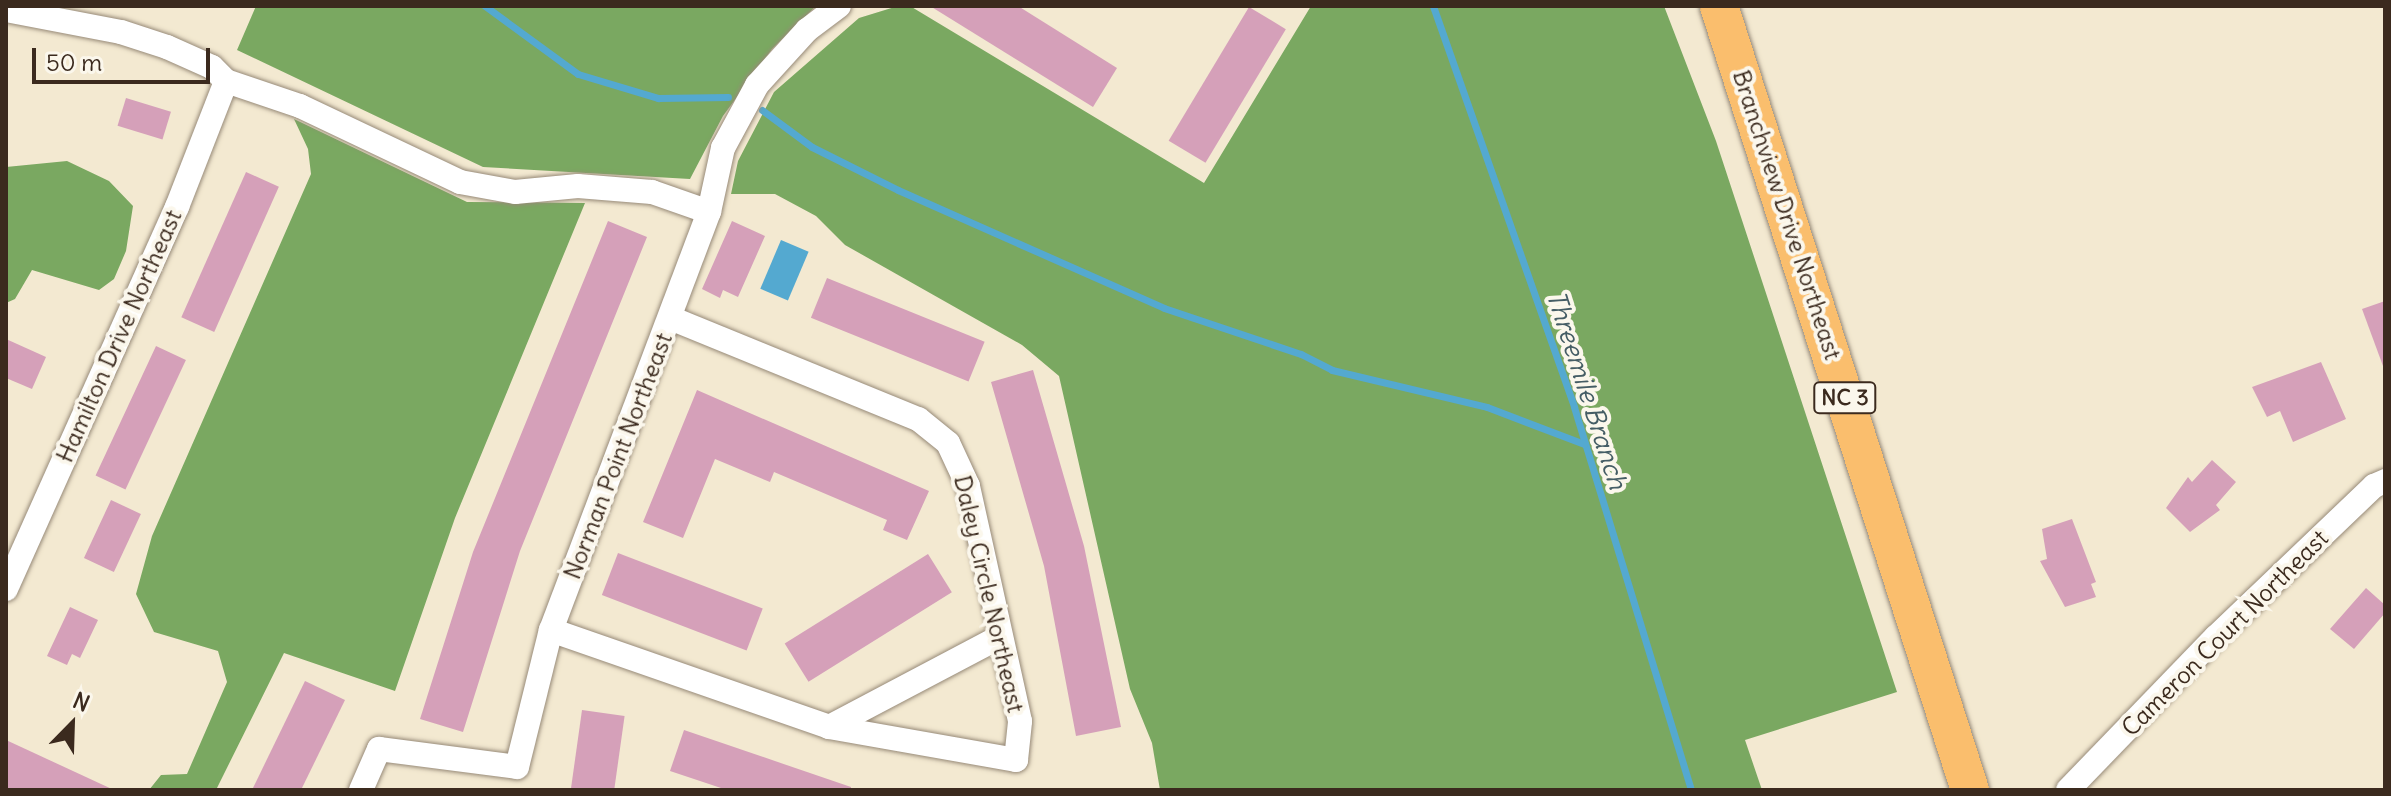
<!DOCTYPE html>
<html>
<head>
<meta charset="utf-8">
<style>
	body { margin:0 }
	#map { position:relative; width:2391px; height:796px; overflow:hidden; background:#f3e9d1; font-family:Delius,sans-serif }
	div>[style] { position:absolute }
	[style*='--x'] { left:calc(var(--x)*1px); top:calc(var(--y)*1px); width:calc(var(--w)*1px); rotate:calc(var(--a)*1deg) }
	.forest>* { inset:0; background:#7aa861 }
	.water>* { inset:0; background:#54a9d0; transform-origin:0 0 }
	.stream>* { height:7px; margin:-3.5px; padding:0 3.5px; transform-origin:3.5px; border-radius:3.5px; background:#54a9d0 }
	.building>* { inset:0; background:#d5a0b9; transform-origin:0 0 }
	.roads { filter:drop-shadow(0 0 2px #978a78) drop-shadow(0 0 2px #978a78) }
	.street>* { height:24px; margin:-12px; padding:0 12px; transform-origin:12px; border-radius:12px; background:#fff }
	.primary>* { height:38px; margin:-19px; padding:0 19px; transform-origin:19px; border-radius:19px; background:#fabe6d }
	span { translate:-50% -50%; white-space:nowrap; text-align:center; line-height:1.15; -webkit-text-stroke:8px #fbf7ec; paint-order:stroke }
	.shield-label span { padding:2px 6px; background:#fbf7ec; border:2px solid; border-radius:6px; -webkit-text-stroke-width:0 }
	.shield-label { font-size:22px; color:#3b2a1e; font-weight:700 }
	.street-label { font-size:24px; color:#3b2a1e }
	.water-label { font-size:26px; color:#455d65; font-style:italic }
	.frame { position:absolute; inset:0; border:8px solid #3b2a1e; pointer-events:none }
	.north { position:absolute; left:32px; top:684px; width:80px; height:80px; -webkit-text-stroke:6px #fbf7ec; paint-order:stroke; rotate:23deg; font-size:22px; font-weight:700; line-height:32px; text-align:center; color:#3b2a1e }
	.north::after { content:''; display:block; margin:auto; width:28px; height:36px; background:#3b2a1e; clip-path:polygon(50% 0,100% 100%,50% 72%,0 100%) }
	.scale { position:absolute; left:32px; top:48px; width:178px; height:36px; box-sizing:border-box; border:4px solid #3b2a1e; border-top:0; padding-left:10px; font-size:24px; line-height:28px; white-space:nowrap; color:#3b2a1e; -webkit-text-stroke:6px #fbf7ec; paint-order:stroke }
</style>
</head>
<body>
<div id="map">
	<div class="forest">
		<div style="clip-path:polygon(256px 6px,816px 6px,772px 49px,723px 116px,690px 179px,483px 167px,237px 50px)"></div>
		<div style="clip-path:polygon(898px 6px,910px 6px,1204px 183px,1311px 6px,1664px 6px,1716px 141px,1897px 692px,1745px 740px,1762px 790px,1160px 790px,1152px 743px,1130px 689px,1059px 376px,1022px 345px,845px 245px,816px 216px,775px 194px,731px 194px,738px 161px,774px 92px,859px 18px)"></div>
		<div style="clip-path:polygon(294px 119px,467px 202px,585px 203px,455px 518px,395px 691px,284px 653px,216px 790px,149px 790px,161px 775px,187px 774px,227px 682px,218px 651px,154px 632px,136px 594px,152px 536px,311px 174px,308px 149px)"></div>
		<div style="clip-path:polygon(67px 161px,109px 181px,133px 206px,126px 251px,114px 279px,99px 290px,32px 270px,15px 299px,6px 303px,6px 167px)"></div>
	</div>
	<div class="water">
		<div style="left:781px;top:240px;width:30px;height:53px;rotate:23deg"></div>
	</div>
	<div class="stream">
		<div style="--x:485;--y:6;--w:115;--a:36.2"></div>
		<div style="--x:578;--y:74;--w:84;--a:16.7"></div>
		<div style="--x:658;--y:98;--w:70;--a:-0.8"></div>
		<div style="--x:1433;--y:6;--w:425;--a:70.6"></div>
		<div style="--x:1574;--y:407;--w:400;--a:73"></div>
		<div style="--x:762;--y:110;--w:62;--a:36.5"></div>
		<div style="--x:812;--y:147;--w:96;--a:26.6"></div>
		<div style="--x:898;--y:190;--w:291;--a:23.9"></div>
		<div style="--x:1164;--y:308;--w:145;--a:18.6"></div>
		<div style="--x:1301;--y:354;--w:35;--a:27"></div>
		<div style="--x:1332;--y:370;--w:159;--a:13.4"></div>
		<div style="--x:1487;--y:407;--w:104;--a:20.9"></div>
	</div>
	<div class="building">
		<div style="clip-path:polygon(930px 6px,1018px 6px,1117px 68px,1093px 107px)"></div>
		<div style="left:1249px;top:7px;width:43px;height:156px;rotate:31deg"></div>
		<div style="left:126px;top:98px;width:47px;height:29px;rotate:17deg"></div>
		<div style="left:246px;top:172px;width:36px;height:159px;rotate:24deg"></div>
		<div style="clip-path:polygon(608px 221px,647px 237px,520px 551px,463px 732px,420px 719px,473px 552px)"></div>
		<div style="clip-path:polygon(732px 221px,765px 236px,738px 297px,723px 290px,720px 298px,702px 289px)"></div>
		<div style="left:827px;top:278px;width:170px;height:43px;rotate:22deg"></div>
		<div style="clip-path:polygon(2385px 301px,2385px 365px,2383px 366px,2362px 309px)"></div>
		<div style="clip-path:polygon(6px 339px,46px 357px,32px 389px,6px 378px)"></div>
		<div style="left:156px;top:346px;width:33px;height:143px;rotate:25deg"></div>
		<div style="clip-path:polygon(2321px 362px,2346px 419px,2293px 442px,2280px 411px,2267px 417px,2252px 387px)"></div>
		<div style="clip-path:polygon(1033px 370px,1084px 546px,1121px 727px,1076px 736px,1044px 566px,991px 382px)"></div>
		<div style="clip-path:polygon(697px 390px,929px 491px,907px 540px,883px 530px,887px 520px,774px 472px,770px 482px,715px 459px,683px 538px,643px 522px)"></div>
		<div style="clip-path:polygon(2212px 460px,2236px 482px,2216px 505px,2220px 510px,2190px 532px,2166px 508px,2188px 477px,2192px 482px)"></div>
		<div style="left:111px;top:500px;width:33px;height:64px;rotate:25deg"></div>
		<div style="clip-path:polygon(2072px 519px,2096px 582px,2091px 584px,2096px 597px,2065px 607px,2040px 561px,2047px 559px,2042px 529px)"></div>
		<div style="left:618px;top:553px;width:155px;height:45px;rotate:21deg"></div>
		<div style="left:928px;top:554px;width:45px;height:169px;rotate:58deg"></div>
		<div style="clip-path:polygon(2366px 588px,2385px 605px,2385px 613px,2354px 649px,2330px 629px)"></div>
		<div style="clip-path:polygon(70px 607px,98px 620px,80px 658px,72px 654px,67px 665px,47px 656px)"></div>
		<div style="clip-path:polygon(305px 681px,345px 700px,301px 790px,252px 790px)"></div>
		<div style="left:582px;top:710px;width:43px;height:81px;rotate:8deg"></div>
		<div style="clip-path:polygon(684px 730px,851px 787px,851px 790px,727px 790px,670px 771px)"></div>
		<div style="clip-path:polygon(6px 740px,114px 790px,6px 790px)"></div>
	</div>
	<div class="roads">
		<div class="street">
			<div style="--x:6;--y:10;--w:117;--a:10.8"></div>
			<div style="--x:121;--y:32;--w:48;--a:18.1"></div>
			<div style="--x:167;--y:47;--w:49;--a:24"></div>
			<div style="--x:212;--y:67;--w:20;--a:45"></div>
			<div style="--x:226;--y:81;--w:78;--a:18.7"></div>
			<div style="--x:300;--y:106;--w:177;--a:25.4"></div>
			<div style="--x:460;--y:182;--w:56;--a:10.3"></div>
			<div style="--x:515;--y:192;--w:63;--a:-5.4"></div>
			<div style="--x:578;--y:186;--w:74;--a:4.6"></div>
			<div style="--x:652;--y:192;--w:60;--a:19.3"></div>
			<div style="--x:6;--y:589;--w:419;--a:-65.9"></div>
			<div style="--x:177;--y:207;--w:135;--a:-68.7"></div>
			<div style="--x:551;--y:630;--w:294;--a:19.2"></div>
			<div style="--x:829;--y:727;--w:190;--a:10"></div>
			<div style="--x:1016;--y:760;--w:39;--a:-84"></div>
			<div style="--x:1020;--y:721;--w:241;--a:-102.5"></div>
			<div style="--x:968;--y:486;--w:47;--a:-114.9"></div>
			<div style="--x:948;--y:443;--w:38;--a:-141"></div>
			<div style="--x:918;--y:419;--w:267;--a:-157.8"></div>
			<div style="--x:829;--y:727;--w:191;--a:-27.8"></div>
			<div style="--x:361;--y:790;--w:45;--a:-66.3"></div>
			<div style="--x:379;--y:749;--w:139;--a:7.4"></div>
			<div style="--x:517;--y:767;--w:141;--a:-76.1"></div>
			<div style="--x:551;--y:630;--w:447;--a:-69.3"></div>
			<div style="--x:709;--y:212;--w:66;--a:-77.7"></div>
			<div style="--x:723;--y:148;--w:72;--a:-61.6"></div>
			<div style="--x:757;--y:85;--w:74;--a:-47.7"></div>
			<div style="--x:807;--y:30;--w:40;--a:-37"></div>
			<div style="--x:2068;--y:790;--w:213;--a:-46"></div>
			<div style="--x:2216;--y:637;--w:219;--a:-43.7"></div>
			<div style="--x:2374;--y:486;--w:12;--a:-24"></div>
		</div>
		<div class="primary">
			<div style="--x:1719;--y:6;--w:823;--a:72.25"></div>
		</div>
	</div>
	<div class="shield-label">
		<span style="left:1845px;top:398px">NC 3</span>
	</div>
	<div class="street-label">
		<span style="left:1787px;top:215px;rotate:72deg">Branchview Drive Northeast</span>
		<span style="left:119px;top:336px;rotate:-66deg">Hamilton Drive Northeast</span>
		<span style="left:618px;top:456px;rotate:-69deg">Norman Point Northeast</span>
		<span style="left:989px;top:594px;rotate:77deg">Daley Circle Northeast</span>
		<span style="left:2225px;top:633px;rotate:-45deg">Cameron Court Northeast</span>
	</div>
	<div class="water-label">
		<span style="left:1587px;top:390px;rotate:72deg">Threemile Branch</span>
	</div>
	<div class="frame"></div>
	<div class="north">N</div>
	<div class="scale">50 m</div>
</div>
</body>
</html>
